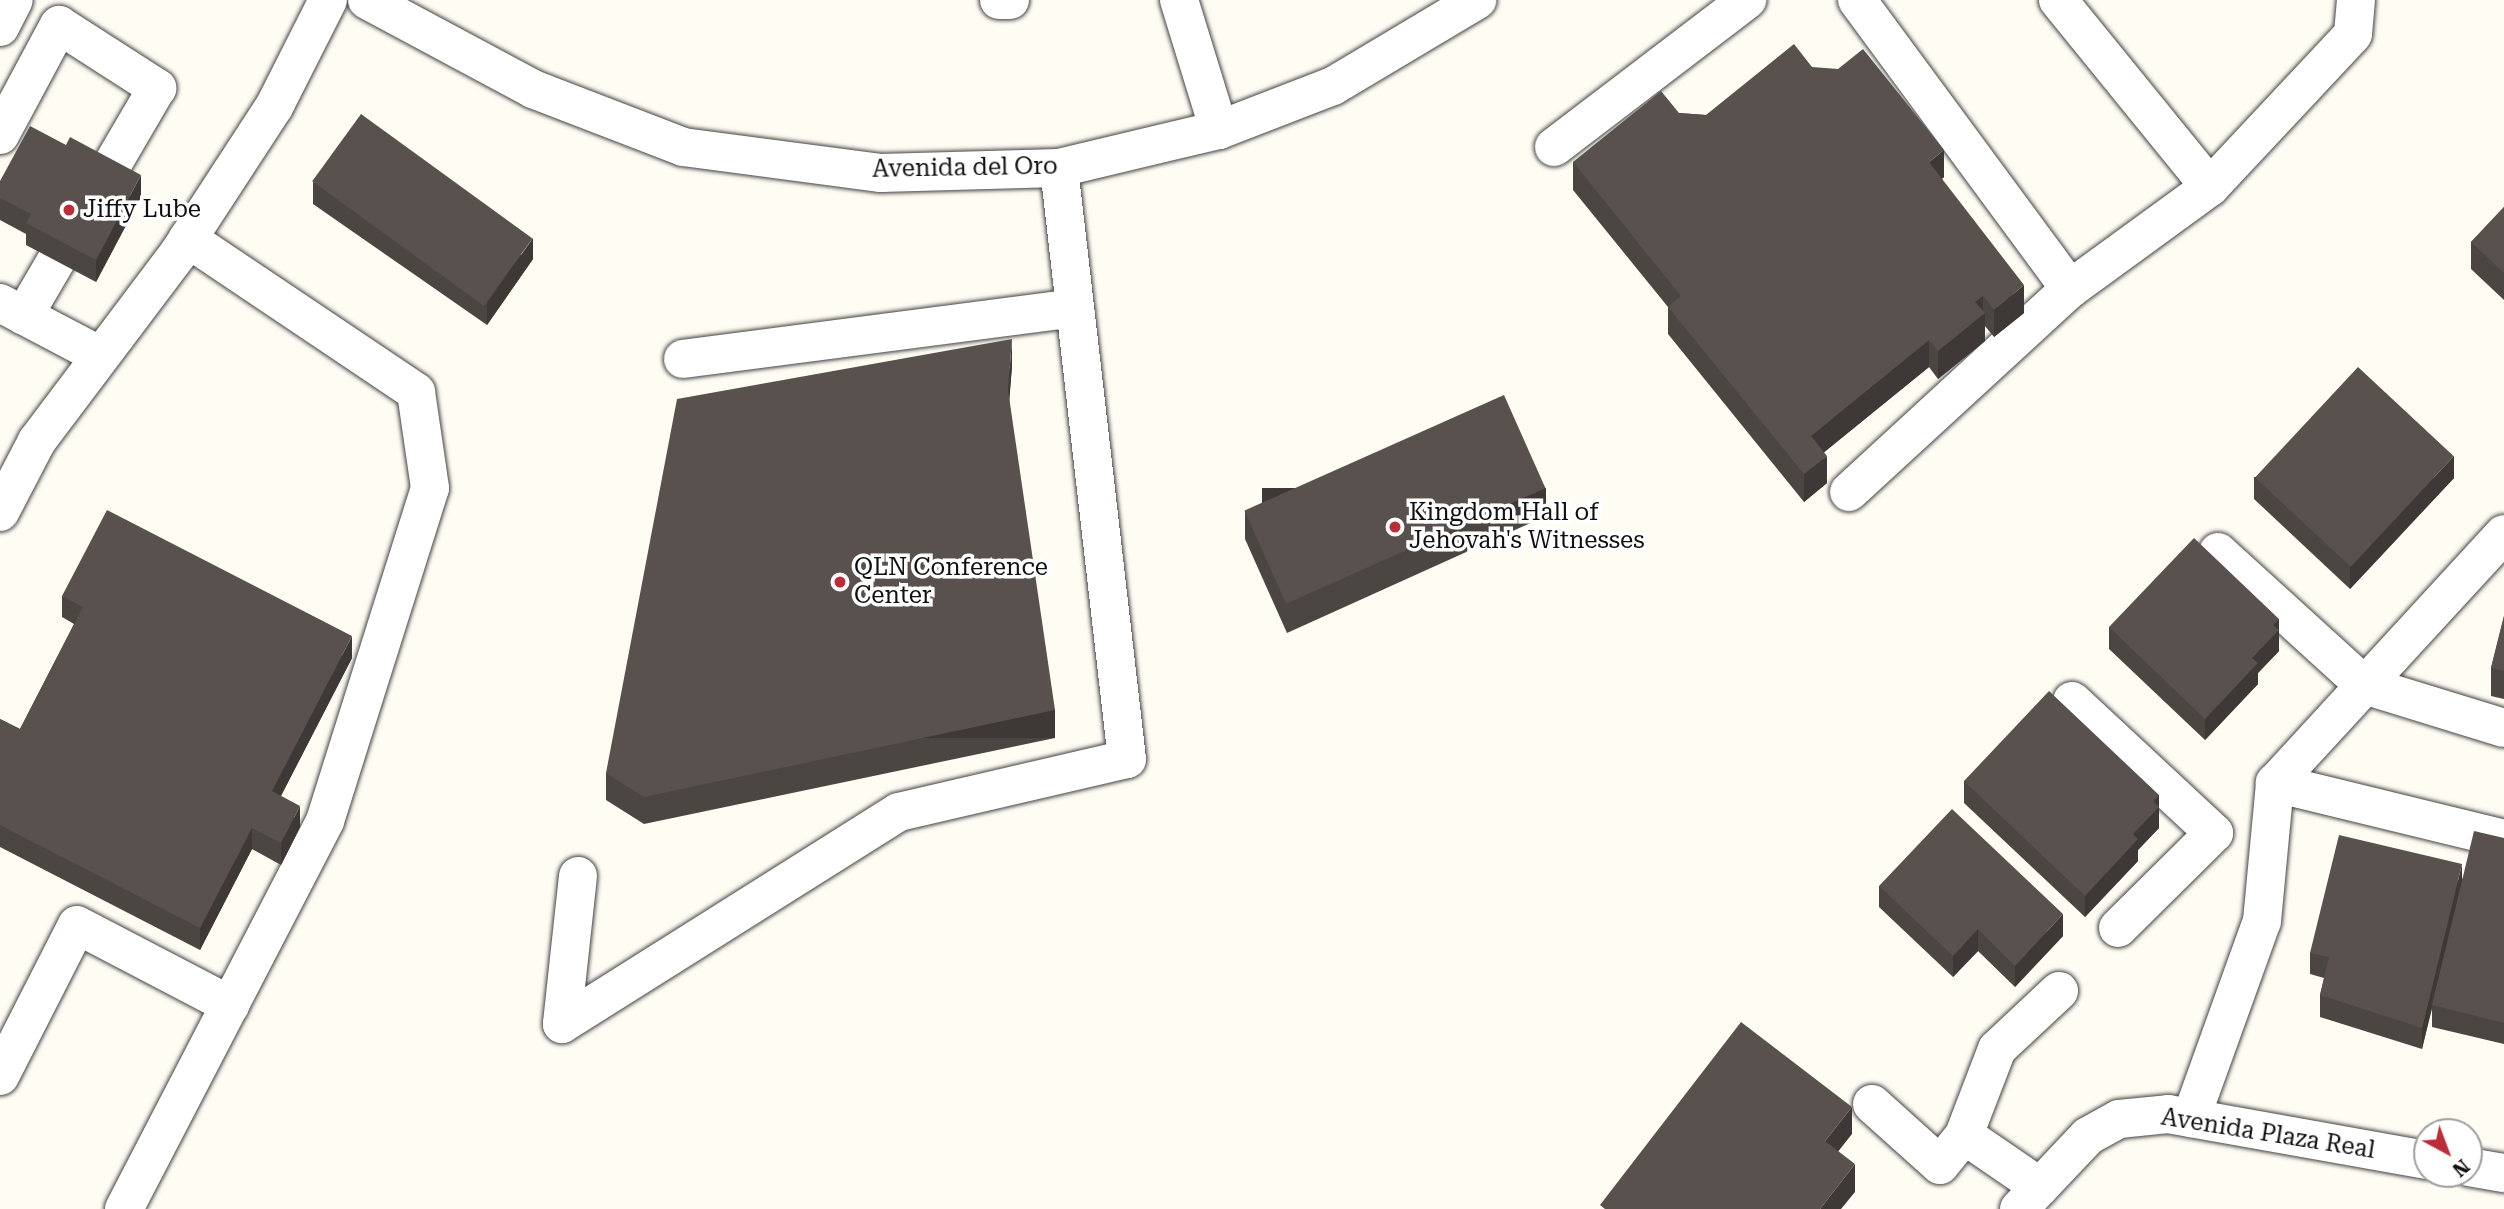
<!DOCTYPE html>
<html>
<head>
<meta charset="utf-8">
<style>
	body { margin:0 }
	#map { position:relative; width:2504px; height:1209px; overflow:hidden; background:#fffcf3; font-family:"Roboto Serif",serif }
	div>[style] { position:absolute }
	[style*='--x'] { left:calc(var(--x)*1px); top:calc(var(--y)*1px); width:calc(var(--w)*1px); rotate:calc(var(--a)*1deg) }
	.roads { filter:drop-shadow(0 0 2px #434343) drop-shadow(0 0 2px #434343) }
	.minor>* { height:38px; margin:-19px; padding:0 19px; transform-origin:19px; border-radius:19px; background:#fff }
	.wall>* { inset:0; background:#4c4642 }
	.shaded-wall>* { inset:0; background:#3e3936; transform-origin:0 0 }
	.building>* { inset:0; background:#58514d; transform-origin:0 0 }
	.dots>* { width:19px; height:19px; translate:-50% -50%; box-sizing:border-box; border:4px solid #fff; border-radius:50% }
	span { translate:-50% -50%; white-space:nowrap; text-align:center; line-height:1.15; -webkit-text-stroke:7px #fff; paint-order:stroke }
	.street-label { font-size:24px; color:#101010 }
	.poi-label { font-size:24px; color:#101010 }
	.left { translate:0 -50%; text-align:left }
	.north { position:absolute; left:2413px; top:1118px; width:70px; height:70px; box-sizing:border-box; background:#fff; border:2px solid #9f9f9f; border-radius:50%; rotate:139deg; font-size:19px; font-weight:700; line-height:28px; text-align:center; color:#101010 }
	.north::after { content:''; display:block; margin:auto; width:24px; height:32px; background:#bc2c39; clip-path:polygon(50% 0,100% 100%,50% 72%,0 100%) }
</style>
</head>
<body>
<div id="map">
	<div class="roads">
		<div class="minor">
			<div style="--x:367;--y:0;--w:188;--a:28.2"></div>
			<div style="--x:533;--y:89;--w:161;--a:21.1"></div>
			<div style="--x:683;--y:147;--w:200;--a:7.5"></div>
			<div style="--x:881;--y:173;--w:178;--a:-1.6"></div>
			<div style="--x:1059;--y:168;--w:164;--a:-13.4"></div>
			<div style="--x:1219;--y:130;--w:122;--a:-21.1"></div>
			<div style="--x:1333;--y:86;--w:168;--a:-30.8"></div>
			<div style="--x:999;--y:0;--w:11;--a:0"></div>
			<div style="--x:1179;--y:0;--w:136;--a:72.9"></div>
			<div style="--x:1857;--y:0;--w:359;--a:53.6"></div>
			<div style="--x:2070;--y:289;--w:173;--a:-36.1"></div>
			<div style="--x:2210;--y:187;--w:209;--a:-46.9"></div>
			<div style="--x:2353;--y:34;--w:34;--a:-85"></div>
			<div style="--x:2058;--y:0;--w:241;--a:50.9"></div>
			<div style="--x:0;--y:27;--w:30;--a:-63"></div>
			<div style="--x:0;--y:135;--w:125;--a:-61.8"></div>
			<div style="--x:59;--y:25;--w:117;--a:32.7"></div>
			<div style="--x:157;--y:88;--w:264;--a:120.3"></div>
			<div style="--x:1554;--y:147;--w:243;--a:-37.3"></div>
			<div style="--x:0;--y:303;--w:112;--a:27.7"></div>
			<div style="--x:683;--y:359;--w:395;--a:-7.4"></div>
			<div style="--x:1849;--y:492;--w:300;--a:-42.6"></div>
			<div style="--x:0;--y:512;--w:80;--a:-62.5"></div>
			<div style="--x:37;--y:441;--w:238;--a:-53"></div>
			<div style="--x:180;--y:251;--w:172;--a:-56.9"></div>
			<div style="--x:274;--y:107;--w:120;--a:-63.2"></div>
			<div style="--x:2218;--y:552;--w:197;--a:42.3"></div>
			<div style="--x:2364;--y:685;--w:146;--a:17.1"></div>
			<div style="--x:2072;--y:701;--w:194;--a:42.9"></div>
			<div style="--x:2214;--y:833;--w:135;--a:135.3"></div>
			<div style="--x:2275;--y:783;--w:236;--a:13.7"></div>
			<div style="--x:578;--y:876;--w:149;--a:96.2"></div>
			<div style="--x:562;--y:1024;--w:398;--a:-32.2"></div>
			<div style="--x:899;--y:812;--w:234;--a:-13.1"></div>
			<div style="--x:1127;--y:759;--w:595;--a:-96.56"></div>
			<div style="--x:0;--y:1076;--w:169;--a:-63"></div>
			<div style="--x:77;--y:925;--w:173;--a:27.6"></div>
			<div style="--x:1872;--y:1104;--w:91;--a:41.9"></div>
			<div style="--x:1940;--y:1165;--w:38;--a:-51"></div>
			<div style="--x:2191;--y:1118;--w:209;--a:-70.2"></div>
			<div style="--x:2262;--y:921;--w:139;--a:-84.6"></div>
			<div style="--x:2275;--y:783;--w:338;--a:-47.4"></div>
			<div style="--x:2469;--y:1167;--w:36;--a:10"></div>
			<div style="--x:2040;--y:1187;--w:92;--a:-145.6"></div>
			<div style="--x:1964;--y:1135;--w:92;--a:-69"></div>
			<div style="--x:1997;--y:1049;--w:85;--a:-43.1"></div>
			<div style="--x:124;--y:1209;--w:437;--a:-62.6"></div>
			<div style="--x:325;--y:821;--w:349;--a:-72.5"></div>
			<div style="--x:430;--y:488;--w:97;--a:-98.3"></div>
			<div style="--x:416;--y:392;--w:275;--a:-146.1"></div>
			<div style="--x:2019;--y:1209;--w:100;--a:-46.6"></div>
			<div style="--x:2088;--y:1136;--w:35;--a:-29"></div>
			<div style="--x:2119;--y:1119;--w:49;--a:-5.8"></div>
			<div style="--x:2168;--y:1114;--w:263;--a:10.1"></div>
		</div>
	</div>
	<div class="wall">
		<div style="clip-path:polygon(1812px 67px,1944px 177px,1942px 179px,2024px 313px,1994px 337px,1985px 326px,1985px 341px,1938px 379px,1929px 367px,1824px 452px,1827px 483px,1804px 502px,1668px 334px,1668px 307px,1573px 190px,1573px 162px,1679px 113px,1706px 115px)"></div>
		<div style="clip-path:polygon(0 181px,141px 197px,96px 282px,26px 245px,26px 234px,0 220px)"></div>
		<div style="clip-path:polygon(313px 182px,533px 259px,487px 325px,313px 204px)"></div>
		<div style="clip-path:polygon(2504px 207px,2504px 300px,2471px 269px,2471px 242px)"></div>
		<div style="clip-path:polygon(1012px 366px,1009px 400px,1055px 738px,644px 824px,606px 800px,606px 773px)"></div>
		<div style="clip-path:polygon(2254px 477px,2454px 478px,2350px 589px,2254px 499px)"></div>
		<div style="clip-path:polygon(1245px 511px,1546px 516px,1287px 633px,1245px 539px)"></div>
		<div style="clip-path:polygon(62px 596px,352px 658px,281px 796px,300px 827px,281px 865px,252px 849px,200px 950px,0 847px,0 719px,20px 729px,74px 624px,62px 617px)"></div>
		<div style="clip-path:polygon(2504px 616px,2504px 699px,2491px 696px,2491px 668px)"></div>
		<div style="clip-path:polygon(2279px 619px,2279px 651px,2258px 673px,2258px 684px,2205px 740px,2109px 649px,2109px 627px)"></div>
		<div style="clip-path:polygon(1964px 781px,2159px 795px,2159px 828px,2138px 850px,2138px 861px,2085px 917px,1964px 803px)"></div>
		<div style="clip-path:polygon(2504px 838px,2504px 1044px,2432px 1027px,2432px 1009px,2422px 1049px,2320px 1017px,2320px 995px,2324px 978px,2310px 974px,2310px 953px,2462px 879px)"></div>
		<div style="clip-path:polygon(1879px 886px,2063px 936px,2015px 987px,1978px 951px,1953px 977px,1879px 907px)"></div>
	</div>
	<div class="shaded-wall">
		<div style="clip-path:polygon(1944px 150px,1944px 177px,1929px 189px,1929px 162px)"></div>
		<div style="clip-path:polygon(141px 175px,141px 197px,96px 282px,96px 260px)"></div>
		<div style="clip-path:polygon(533px 238px,533px 259px,487px 325px,487px 303px)"></div>
		<div style="clip-path:polygon(2024px 285px,2024px 313px,1994px 337px,1994px 310px)"></div>
		<div style="clip-path:polygon(1983px 296px,1983px 315px,1985px 313px,1985px 341px,1938px 379px,1938px 351px,1975px 302px)"></div>
		<div style="clip-path:polygon(1012px 339px,1012px 366px,1008px 418px,1008px 390px)"></div>
		<div style="clip-path:polygon(1929px 340px,1929px 367px,1811px 463px,1811px 436px)"></div>
		<div style="clip-path:polygon(1827px 456px,1827px 483px,1804px 502px,1804px 474px)"></div>
		<div style="clip-path:polygon(2454px 456px,2454px 478px,2350px 589px,2350px 567px)"></div>
		<div style="left:1546px;top:488px;width:28px;height:284px;rotate:90deg"></div>
		<div style="clip-path:polygon(2279px 619px,2279px 651px,2258px 673px,2258px 684px,2205px 740px,2205px 719px,2252px 658px,2273px 625px)"></div>
		<div style="clip-path:polygon(352px 636px,352px 658px,272px 813px,272px 791px)"></div>
		<div style="left:1055px;top:710px;width:28px;height:420px;rotate:90deg"></div>
		<div style="clip-path:polygon(2159px 795px,2159px 828px,2138px 850px,2138px 861px,2085px 917px,2085px 896px,2133px 834px)"></div>
		<div style="clip-path:polygon(300px 806px,300px 827px,281px 865px,281px 843px)"></div>
		<div style="clip-path:polygon(252px 828px,252px 849px,200px 950px,200px 928px)"></div>
		<div style="clip-path:polygon(2462px 864px,2462px 886px,2432px 1005px,2422px 1049px,2422px 1028px)"></div>
		<div style="clip-path:polygon(2063px 914px,2063px 936px,2015px 987px,2015px 966px)"></div>
		<div style="clip-path:polygon(1978px 929px,1978px 951px,1953px 977px,1953px 956px)"></div>
		<div style="clip-path:polygon(1852px 1107px,1852px 1134px,1825px 1168px,1825px 1141px)"></div>
		<div style="clip-path:polygon(1855px 1164px,1855px 1192px,1841px 1209px,1820px 1209px)"></div>
	</div>
	<div class="building">
		<div style="clip-path:polygon(1794px 44px,1812px 67px,1838px 69px,1863px 49px,1944px 150px,1929px 162px,2024px 285px,1994px 310px,1983px 296px,1975px 302px,1985px 313px,1938px 351px,1929px 340px,1811px 436px,1827px 456px,1804px 474px,1668px 307px,1681px 296px,1573px 162px,1661px 91px,1679px 113px,1706px 115px)"></div>
		<div style="left:361px;top:114px;width:212px;height:83px;rotate:36deg"></div>
		<div style="clip-path:polygon(30px 126px,66px 145px,70px 137px,141px 175px,96px 260px,26px 223px,31px 214px,0 198px,0 181px)"></div>
		<div style="clip-path:polygon(2504px 207px,2504px 273px,2471px 242px)"></div>
		<div style="clip-path:polygon(1012px 339px,1008px 390px,1055px 710px,644px 797px,606px 773px,677px 399px)"></div>
		<div style="left:2358px;top:367px;width:131px;height:151px;rotate:43deg"></div>
		<div style="left:1504px;top:395px;width:102px;height:284px;rotate:66deg"></div>
		<div style="clip-path:polygon(107px 510px,352px 636px,272px 791px,300px 806px,281px 843px,252px 828px,200px 928px,0 825px,0 719px,20px 729px,83px 607px,62px 596px)"></div>
		<div style="clip-path:polygon(2194px 538px,2279px 619px,2273px 625px,2279px 630px,2252px 658px,2258px 663px,2205px 719px,2109px 627px)"></div>
		<div style="clip-path:polygon(2504px 616px,2504px 671px,2491px 668px)"></div>
		<div style="clip-path:polygon(2049px 691px,2159px 795px,2153px 801px,2159px 807px,2133px 834px,2138px 839px,2085px 896px,1964px 781px)"></div>
		<div style="clip-path:polygon(1952px 809px,2063px 914px,2015px 966px,1978px 929px,1953px 956px,1879px 886px)"></div>
		<div style="clip-path:polygon(2474px 831px,2504px 838px,2504px 1023px,2432px 1005px)"></div>
		<div style="clip-path:polygon(2339px 835px,2462px 864px,2422px 1028px,2320px 995px,2329px 957px,2310px 953px)"></div>
		<div style="clip-path:polygon(1741px 1022px,1852px 1107px,1825px 1141px,1855px 1164px,1820px 1209px,1605px 1209px,1600px 1205px)"></div>
	</div>
	<div class="dots">
		<div style="left:69px;top:210px;background:#bc2c39"></div>
		<div style="left:1395px;top:527px;background:#bc2c39"></div>
		<div style="left:840px;top:582px;background:#bc2c39"></div>
	</div>
	<div class="street-label">
		<span style="left:965px;top:168px;rotate:-1deg">Avenida del Oro</span>
		<span style="left:2268px;top:1134px;rotate:9deg">Avenida Plaza Real</span>
	</div>
	<div class="poi-label">
		<span class="left" style="left:83px;top:210px">Jiffy Lube</span>
		<span class="left" style="left:1409px;top:527px">Kingdom Hall of<br>Jehovah's Witnesses</span>
		<span class="left" style="left:854px;top:582px">QLN Conference<br>Center</span>
	</div>
	<div class="north">N</div>
</div>
</body>
</html>
